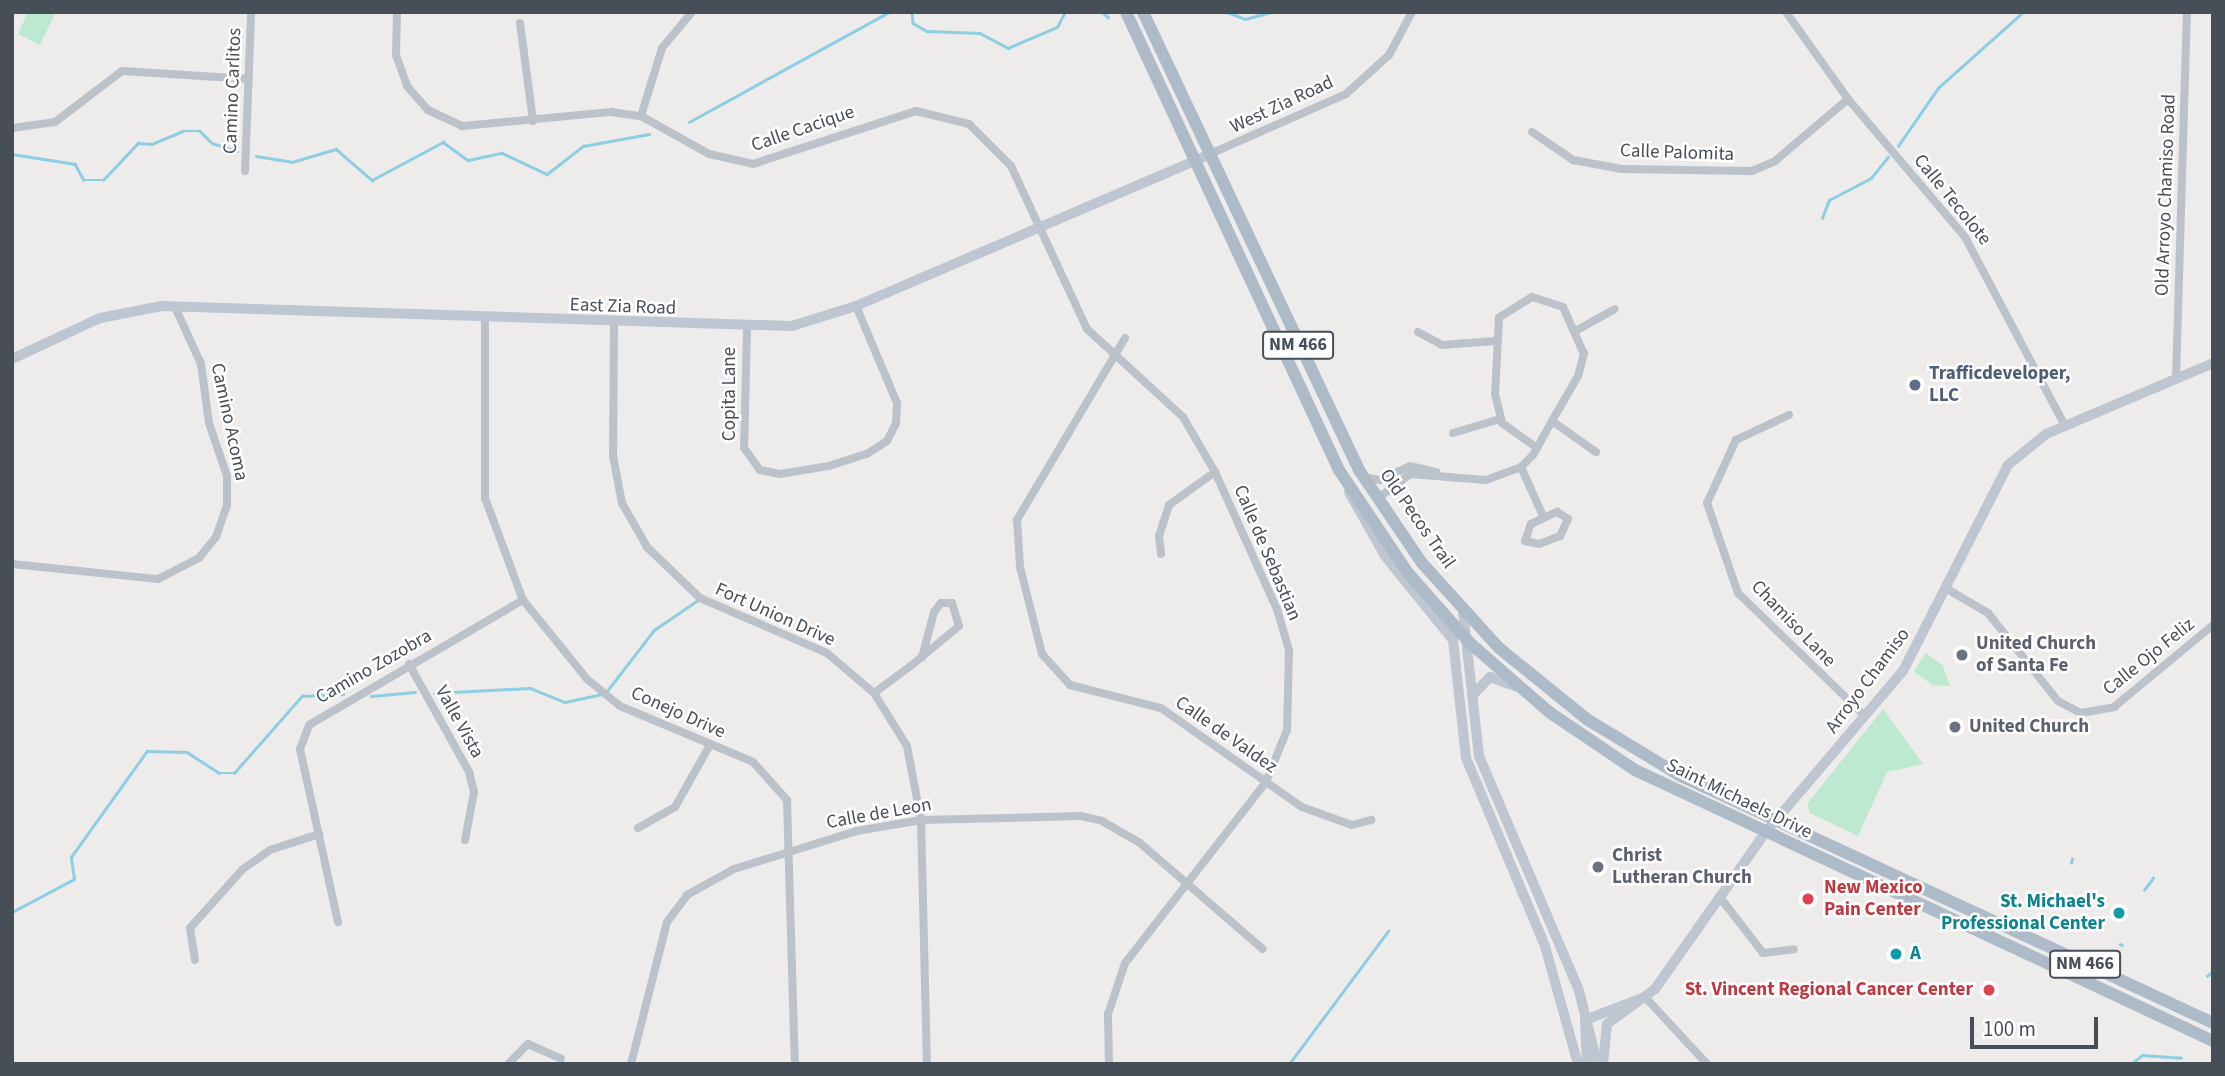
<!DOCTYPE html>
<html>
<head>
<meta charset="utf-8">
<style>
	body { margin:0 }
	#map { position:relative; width:2225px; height:1076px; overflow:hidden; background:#eeebeb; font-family:"Source Sans 3",sans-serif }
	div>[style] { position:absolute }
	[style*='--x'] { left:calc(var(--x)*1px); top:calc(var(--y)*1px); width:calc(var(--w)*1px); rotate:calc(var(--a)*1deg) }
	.green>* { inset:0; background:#bce9cf }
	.stream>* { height:2.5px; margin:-1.25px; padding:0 1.25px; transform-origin:1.25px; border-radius:1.25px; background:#8dcee2 }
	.street>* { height:8px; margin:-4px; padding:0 4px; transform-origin:4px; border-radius:4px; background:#bbc2ca }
	.secondary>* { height:10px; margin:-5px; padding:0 5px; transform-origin:5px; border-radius:5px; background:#bdc6d1 }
	.primary>* { height:12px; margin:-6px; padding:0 6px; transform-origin:6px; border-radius:6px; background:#adbac8 }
	.dots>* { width:19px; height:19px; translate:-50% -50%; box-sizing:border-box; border:4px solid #fff; border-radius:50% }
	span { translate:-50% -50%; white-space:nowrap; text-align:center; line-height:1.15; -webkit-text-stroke:5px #fff; paint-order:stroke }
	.shield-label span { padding:2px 5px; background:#fff; border:2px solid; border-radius:5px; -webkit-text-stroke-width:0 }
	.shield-label { font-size:18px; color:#464e57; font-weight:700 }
	.street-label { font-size:19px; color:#464e57 }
	.service-label { font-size:19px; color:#4e5e75; font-weight:700 }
	.left { translate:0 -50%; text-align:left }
	.worship-label { font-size:19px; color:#5b616d; font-weight:700 }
	.health-label { font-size:19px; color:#be3a42; font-weight:700 }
	.right { translate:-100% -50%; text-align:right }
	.culture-label { font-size:19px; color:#0d838f; font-weight:700 }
	.frame { position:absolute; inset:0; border:14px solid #464e57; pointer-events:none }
	.scale { position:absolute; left:1970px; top:1017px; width:128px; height:32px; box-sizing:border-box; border:4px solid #464e57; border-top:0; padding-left:9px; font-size:21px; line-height:24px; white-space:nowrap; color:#464e57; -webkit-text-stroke:5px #fff; paint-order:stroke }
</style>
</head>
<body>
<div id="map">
	<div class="green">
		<div style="clip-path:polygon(28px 12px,56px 12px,40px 45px,18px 34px)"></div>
		<div style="clip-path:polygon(1926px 653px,1943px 666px,1950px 686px,1932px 685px,1914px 671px)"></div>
		<div style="clip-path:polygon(1883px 709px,1923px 764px,1887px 772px,1858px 836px,1810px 813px,1807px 804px)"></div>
	</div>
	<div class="stream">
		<div style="--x:912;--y:12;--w:11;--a:85"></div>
		<div style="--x:913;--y:23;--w:16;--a:30"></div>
		<div style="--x:927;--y:31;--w:53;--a:2.2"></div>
		<div style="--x:980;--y:33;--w:32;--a:28"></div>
		<div style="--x:1008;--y:48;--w:53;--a:-23.2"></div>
		<div style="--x:1057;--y:27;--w:17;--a:-62"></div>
		<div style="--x:1102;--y:12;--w:8;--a:40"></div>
		<div style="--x:1186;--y:12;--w:4;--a:0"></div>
		<div style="--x:1227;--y:12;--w:19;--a:21"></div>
		<div style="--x:1245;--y:19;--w:28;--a:-15"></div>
		<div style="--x:1332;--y:12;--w:17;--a:0"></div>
		<div style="--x:689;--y:122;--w:228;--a:-28.8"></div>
		<div style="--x:1898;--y:146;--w:70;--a:-55.4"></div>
		<div style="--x:1938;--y:88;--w:114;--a:-41.8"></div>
		<div style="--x:12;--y:154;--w:64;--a:9"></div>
		<div style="--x:75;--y:164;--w:18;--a:61"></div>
		<div style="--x:84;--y:180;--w:19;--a:0"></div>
		<div style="--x:103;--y:180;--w:51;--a:-46.6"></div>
		<div style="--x:138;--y:143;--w:14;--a:4"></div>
		<div style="--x:152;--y:144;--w:34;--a:-23"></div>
		<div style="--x:183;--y:131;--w:17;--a:0"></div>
		<div style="--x:200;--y:131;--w:17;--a:45"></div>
		<div style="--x:212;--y:143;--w:26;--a:18"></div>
		<div style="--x:256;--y:156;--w:36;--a:9"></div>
		<div style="--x:292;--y:162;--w:46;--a:-16.5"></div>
		<div style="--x:336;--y:149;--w:48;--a:40.7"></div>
		<div style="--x:372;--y:180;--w:81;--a:-28.2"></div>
		<div style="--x:443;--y:142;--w:31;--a:36"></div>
		<div style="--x:468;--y:160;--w:35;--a:-12"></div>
		<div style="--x:502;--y:153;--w:50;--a:25"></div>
		<div style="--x:547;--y:174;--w:46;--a:-37.9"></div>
		<div style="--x:583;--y:146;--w:67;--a:-10.3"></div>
		<div style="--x:1822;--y:218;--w:19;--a:-69"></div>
		<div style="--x:1829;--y:200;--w:47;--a:-27.6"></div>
		<div style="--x:1871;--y:178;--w:27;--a:-51"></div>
		<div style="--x:607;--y:691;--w:77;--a:-52.4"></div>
		<div style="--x:654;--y:630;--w:53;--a:-34.3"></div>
		<div style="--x:434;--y:693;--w:96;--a:-3"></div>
		<div style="--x:530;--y:688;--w:38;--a:22"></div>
		<div style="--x:565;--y:702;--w:38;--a:-12"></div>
		<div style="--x:371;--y:696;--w:44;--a:-5.2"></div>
		<div style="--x:2071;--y:863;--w:4;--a:-76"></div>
		<div style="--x:2144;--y:890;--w:15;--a:-53"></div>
		<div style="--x:12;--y:912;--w:70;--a:-28"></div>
		<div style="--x:74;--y:879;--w:22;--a:-98"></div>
		<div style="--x:71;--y:857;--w:130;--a:-54.4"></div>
		<div style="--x:147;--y:751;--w:40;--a:1.4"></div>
		<div style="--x:187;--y:752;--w:38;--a:33"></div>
		<div style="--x:219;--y:773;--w:15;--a:0"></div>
		<div style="--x:234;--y:773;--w:103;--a:-48.6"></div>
		<div style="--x:302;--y:696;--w:41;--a:-2.8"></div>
		<div style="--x:2120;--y:944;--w:2;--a:27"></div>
		<div style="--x:2207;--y:976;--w:8;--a:-40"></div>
		<div style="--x:1289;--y:1064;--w:166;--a:-53.3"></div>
		<div style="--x:2131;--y:1064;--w:14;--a:-39"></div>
		<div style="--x:2142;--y:1055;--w:39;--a:4"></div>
	</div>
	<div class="street">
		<div style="--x:397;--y:12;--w:43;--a:91.3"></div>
		<div style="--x:396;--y:55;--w:33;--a:70"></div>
		<div style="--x:407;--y:86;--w:32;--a:49"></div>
		<div style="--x:428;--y:110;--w:38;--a:25"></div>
		<div style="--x:462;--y:126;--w:150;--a:-5.4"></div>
		<div style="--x:611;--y:112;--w:30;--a:8"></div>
		<div style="--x:641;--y:116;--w:78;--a:29.2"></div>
		<div style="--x:709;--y:154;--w:45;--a:12.8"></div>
		<div style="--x:753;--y:164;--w:171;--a:-18"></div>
		<div style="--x:916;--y:111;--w:55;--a:13.8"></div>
		<div style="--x:969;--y:124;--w:59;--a:45"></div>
		<div style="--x:1011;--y:166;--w:180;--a:65"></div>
		<div style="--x:1087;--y:329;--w:130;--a:42.5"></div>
		<div style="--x:1183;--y:417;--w:64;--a:59.8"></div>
		<div style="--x:1215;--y:472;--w:150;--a:65.7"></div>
		<div style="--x:1277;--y:609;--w:43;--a:73.7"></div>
		<div style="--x:1289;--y:650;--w:80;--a:91.4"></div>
		<div style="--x:1287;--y:730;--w:56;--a:112"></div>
		<div style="--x:1266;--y:782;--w:229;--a:127.9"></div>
		<div style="--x:1125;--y:963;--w:54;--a:108.4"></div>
		<div style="--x:1108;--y:1014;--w:50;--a:88.9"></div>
		<div style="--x:1786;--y:12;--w:107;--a:54.5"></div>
		<div style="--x:1848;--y:99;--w:181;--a:49.7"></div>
		<div style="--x:1965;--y:237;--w:214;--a:62.1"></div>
		<div style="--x:520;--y:23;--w:99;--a:82.4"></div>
		<div style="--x:641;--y:116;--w:71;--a:-72.8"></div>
		<div style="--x:662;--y:48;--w:47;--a:-50.2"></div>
		<div style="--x:12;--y:128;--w:43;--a:-7.9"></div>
		<div style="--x:55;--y:122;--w:84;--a:-37.3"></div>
		<div style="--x:122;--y:71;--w:127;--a:3.6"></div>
		<div style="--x:1532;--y:132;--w:50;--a:34.3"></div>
		<div style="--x:1573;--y:160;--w:50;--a:10.4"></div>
		<div style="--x:1622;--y:169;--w:130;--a:0.9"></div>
		<div style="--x:1752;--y:171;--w:25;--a:-23"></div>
		<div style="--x:1775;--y:161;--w:96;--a:-40.3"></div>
		<div style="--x:1210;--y:154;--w:149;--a:-23.8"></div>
		<div style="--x:1346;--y:94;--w:58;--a:-42.2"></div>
		<div style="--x:1389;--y:55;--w:49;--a:-61.9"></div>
		<div style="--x:245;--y:171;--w:159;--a:-87.8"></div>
		<div style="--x:485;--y:319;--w:179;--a:90"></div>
		<div style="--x:485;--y:498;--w:109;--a:69.6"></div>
		<div style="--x:523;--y:600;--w:102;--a:51"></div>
		<div style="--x:587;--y:679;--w:43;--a:39.3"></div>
		<div style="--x:620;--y:706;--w:144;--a:22.8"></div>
		<div style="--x:753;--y:762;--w:51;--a:48.2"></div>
		<div style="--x:787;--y:800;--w:264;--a:88.3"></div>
		<div style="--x:614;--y:324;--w:132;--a:90.4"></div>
		<div style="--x:613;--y:456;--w:48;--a:79.2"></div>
		<div style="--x:622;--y:503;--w:51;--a:60.4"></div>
		<div style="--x:647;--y:547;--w:74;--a:43.9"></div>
		<div style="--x:700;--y:598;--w:138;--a:23.4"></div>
		<div style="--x:827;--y:653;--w:62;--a:40.4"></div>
		<div style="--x:874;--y:693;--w:62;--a:58.1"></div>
		<div style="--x:907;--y:746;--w:75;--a:79.3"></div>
		<div style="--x:921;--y:820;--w:244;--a:88.6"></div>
		<div style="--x:747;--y:329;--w:119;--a:91.4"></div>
		<div style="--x:744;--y:448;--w:27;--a:54"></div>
		<div style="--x:760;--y:470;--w:20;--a:11"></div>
		<div style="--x:780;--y:474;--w:50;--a:-9.3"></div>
		<div style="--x:829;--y:466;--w:40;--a:-18"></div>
		<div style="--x:867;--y:454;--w:24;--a:-33"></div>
		<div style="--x:887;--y:441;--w:20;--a:-63"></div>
		<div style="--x:896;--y:423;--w:20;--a:-87"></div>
		<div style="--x:897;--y:403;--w:105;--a:-112.9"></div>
		<div style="--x:1577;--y:330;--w:43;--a:-28.9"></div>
		<div style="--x:1418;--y:332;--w:27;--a:28"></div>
		<div style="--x:1442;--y:345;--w:53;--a:-4.3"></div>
		<div style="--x:1125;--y:338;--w:212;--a:120.7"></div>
		<div style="--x:1017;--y:520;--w:47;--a:86.3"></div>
		<div style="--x:1020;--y:567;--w:90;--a:75.8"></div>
		<div style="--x:1042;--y:654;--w:42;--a:47.9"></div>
		<div style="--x:1070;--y:685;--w:94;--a:14.2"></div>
		<div style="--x:1161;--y:708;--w:172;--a:35.1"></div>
		<div style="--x:1302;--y:807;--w:53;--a:19.8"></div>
		<div style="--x:1352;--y:825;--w:20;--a:-15"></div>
		<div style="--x:2176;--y:379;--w:367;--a:-88.3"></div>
		<div style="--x:1789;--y:415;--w:59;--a:154.7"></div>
		<div style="--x:1736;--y:440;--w:69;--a:114.7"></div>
		<div style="--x:1707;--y:503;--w:95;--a:71"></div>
		<div style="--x:1738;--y:593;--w:177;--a:44.1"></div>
		<div style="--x:1552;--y:421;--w:54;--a:35.2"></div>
		<div style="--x:1453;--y:433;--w:49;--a:-16.6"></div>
		<div style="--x:1521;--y:467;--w:54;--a:65.8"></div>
		<div style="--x:1363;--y:477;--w:17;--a:10"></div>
		<div style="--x:1380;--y:480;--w:33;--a:-25"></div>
		<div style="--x:1410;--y:466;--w:27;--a:13"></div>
		<div style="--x:1377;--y:499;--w:41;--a:-37.1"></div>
		<div style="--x:1410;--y:474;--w:76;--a:4.5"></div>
		<div style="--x:1486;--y:480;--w:37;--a:-20"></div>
		<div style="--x:1521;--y:467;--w:17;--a:-45"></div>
		<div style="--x:1533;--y:455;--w:8;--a:-60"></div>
		<div style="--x:1537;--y:448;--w:31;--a:-61"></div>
		<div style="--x:1552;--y:421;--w:52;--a:-60"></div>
		<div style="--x:1578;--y:376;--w:23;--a:-75"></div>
		<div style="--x:1584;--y:354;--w:51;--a:-114.1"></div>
		<div style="--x:1563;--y:307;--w:33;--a:-162"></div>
		<div style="--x:1532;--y:297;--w:39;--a:148"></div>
		<div style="--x:1499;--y:318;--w:76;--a:93"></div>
		<div style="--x:1495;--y:394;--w:30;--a:76"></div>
		<div style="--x:1502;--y:423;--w:43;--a:35.5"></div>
		<div style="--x:1557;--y:512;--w:13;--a:32"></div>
		<div style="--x:1568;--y:519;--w:19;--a:115"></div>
		<div style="--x:1560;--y:536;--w:22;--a:159"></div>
		<div style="--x:1539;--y:544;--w:14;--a:-168"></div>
		<div style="--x:1525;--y:541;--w:18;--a:-71"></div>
		<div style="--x:1531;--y:524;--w:29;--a:-25"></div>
		<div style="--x:1161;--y:554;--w:18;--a:-96"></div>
		<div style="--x:1159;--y:536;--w:33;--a:-72"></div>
		<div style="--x:1169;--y:505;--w:57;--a:-35.7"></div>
		<div style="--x:12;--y:564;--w:147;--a:5.9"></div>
		<div style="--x:158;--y:579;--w:46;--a:-27.1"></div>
		<div style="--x:199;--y:558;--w:27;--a:-51"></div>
		<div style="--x:216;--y:537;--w:34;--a:-71"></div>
		<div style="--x:227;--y:505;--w:29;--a:-90"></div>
		<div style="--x:227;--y:476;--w:56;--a:-108.8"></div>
		<div style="--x:209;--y:423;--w:60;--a:-97.7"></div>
		<div style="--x:201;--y:364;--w:63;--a:-114.5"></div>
		<div style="--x:1947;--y:589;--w:48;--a:30.3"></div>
		<div style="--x:1988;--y:613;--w:112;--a:51.5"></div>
		<div style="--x:2058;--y:701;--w:26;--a:28"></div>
		<div style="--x:2081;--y:713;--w:34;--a:-10"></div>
		<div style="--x:2114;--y:707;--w:129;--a:-39.6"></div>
		<div style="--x:409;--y:664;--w:124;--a:60.9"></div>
		<div style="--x:469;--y:772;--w:21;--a:76"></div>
		<div style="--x:474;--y:792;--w:49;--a:100.6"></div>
		<div style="--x:874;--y:693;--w:47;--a:-36.4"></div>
		<div style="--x:912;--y:665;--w:61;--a:-39.7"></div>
		<div style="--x:959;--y:626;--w:24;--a:-107"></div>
		<div style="--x:952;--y:603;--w:11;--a:180"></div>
		<div style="--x:941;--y:603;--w:11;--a:128"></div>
		<div style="--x:934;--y:612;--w:47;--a:104.9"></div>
		<div style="--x:638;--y:828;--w:43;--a:-29.6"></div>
		<div style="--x:675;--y:807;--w:71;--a:-60.6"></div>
		<div style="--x:1719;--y:896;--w:72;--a:52.3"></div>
		<div style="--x:1763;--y:953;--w:31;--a:-7"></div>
		<div style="--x:338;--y:922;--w:177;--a:-102.4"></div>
		<div style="--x:300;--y:749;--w:26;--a:-69"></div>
		<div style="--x:309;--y:725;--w:248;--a:-30.3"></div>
		<div style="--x:195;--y:960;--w:32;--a:-99"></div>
		<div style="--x:190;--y:928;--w:79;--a:-48.1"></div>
		<div style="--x:243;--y:869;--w:33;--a:-35"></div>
		<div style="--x:270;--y:850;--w:52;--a:-18.1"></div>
		<div style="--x:1645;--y:997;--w:91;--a:47.2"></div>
		<div style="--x:508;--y:1064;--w:28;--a:-45"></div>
		<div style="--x:528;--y:1044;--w:36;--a:24"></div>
		<div style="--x:631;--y:1064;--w:146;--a:-75.8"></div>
		<div style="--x:667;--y:922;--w:34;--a:-53"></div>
		<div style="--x:687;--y:895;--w:54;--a:-29"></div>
		<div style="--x:734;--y:869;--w:129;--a:-17.2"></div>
		<div style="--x:857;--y:831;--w:65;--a:-9.8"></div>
		<div style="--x:921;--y:820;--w:160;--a:-1.4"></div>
		<div style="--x:1081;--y:816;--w:22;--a:13"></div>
		<div style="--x:1102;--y:821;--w:44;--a:30.1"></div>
		<div style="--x:1140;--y:843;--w:162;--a:40.8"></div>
	</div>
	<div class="secondary">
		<div style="--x:12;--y:359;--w:97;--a:-25"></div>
		<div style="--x:100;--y:318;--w:63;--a:-11"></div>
		<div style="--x:162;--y:306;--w:630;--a:1.82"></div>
		<div style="--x:792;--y:326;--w:67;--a:-17.4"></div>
		<div style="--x:856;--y:306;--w:385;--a:-23.2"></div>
		<div style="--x:1349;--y:492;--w:73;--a:60.6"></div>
		<div style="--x:1385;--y:556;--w:108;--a:51"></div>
		<div style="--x:1453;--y:640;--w:119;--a:83.7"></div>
		<div style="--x:1466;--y:758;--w:204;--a:67.2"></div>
		<div style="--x:1545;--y:946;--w:123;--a:74.4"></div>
		<div style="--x:1463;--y:611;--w:146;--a:83.7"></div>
		<div style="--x:1479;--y:756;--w:255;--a:66.9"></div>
		<div style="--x:1579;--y:991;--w:69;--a:75.8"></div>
		<div style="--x:1473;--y:695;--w:25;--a:-47"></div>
		<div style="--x:1490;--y:677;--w:27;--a:20"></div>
		<div style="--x:1587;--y:1064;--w:44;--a:-92.6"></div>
		<div style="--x:1585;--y:1020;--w:64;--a:-21"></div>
		<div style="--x:1603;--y:1064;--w:40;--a:-84.3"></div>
		<div style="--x:1607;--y:1024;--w:59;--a:-36.1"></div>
		<div style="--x:1655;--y:989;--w:191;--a:-54.8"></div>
		<div style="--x:1765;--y:833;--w:213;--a:-49.6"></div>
		<div style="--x:1903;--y:671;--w:231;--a:-63"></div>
		<div style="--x:2008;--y:465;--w:49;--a:-39.2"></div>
		<div style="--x:2046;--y:434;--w:181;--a:-23"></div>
	</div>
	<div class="primary">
		<div style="--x:1126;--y:12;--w:505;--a:65.06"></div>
		<div style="--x:1339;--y:470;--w:124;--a:56.2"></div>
		<div style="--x:1408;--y:573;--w:94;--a:48.5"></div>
		<div style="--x:1470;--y:643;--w:105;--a:41.1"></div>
		<div style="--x:1549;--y:712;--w:104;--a:34"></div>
		<div style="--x:1635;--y:770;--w:638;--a:25.12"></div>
		<div style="--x:1143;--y:12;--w:506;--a:64.75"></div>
		<div style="--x:1359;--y:470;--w:112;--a:55.9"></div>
		<div style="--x:1422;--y:563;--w:115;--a:47.8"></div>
		<div style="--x:1499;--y:648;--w:114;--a:39"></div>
		<div style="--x:1588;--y:720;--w:109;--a:31.1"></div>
		<div style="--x:1681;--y:776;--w:587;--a:24.9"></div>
	</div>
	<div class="dots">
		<div style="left:1915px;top:385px;background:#5c6f8a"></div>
		<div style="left:1962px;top:655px;background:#6b7280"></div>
		<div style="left:1955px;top:727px;background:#6b7280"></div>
		<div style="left:1598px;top:867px;background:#6b7280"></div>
		<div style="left:1808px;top:899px;background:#e0444e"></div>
		<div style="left:2119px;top:913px;background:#0f9aa8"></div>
		<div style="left:1896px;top:954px;background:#0f9aa8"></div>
		<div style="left:1989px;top:990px;background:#e0444e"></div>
	</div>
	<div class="shield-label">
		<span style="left:1298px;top:345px">NM 466</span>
		<span style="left:2085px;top:964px">NM 466</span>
	</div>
	<div class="street-label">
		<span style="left:233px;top:91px;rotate:-88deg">Camino Carlitos</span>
		<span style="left:1282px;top:105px;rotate:-25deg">West Zia Road</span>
		<span style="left:803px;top:129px;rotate:-19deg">Calle Cacique</span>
		<span style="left:1677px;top:153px;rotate:2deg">Calle Palomita</span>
		<span style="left:2166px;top:195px;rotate:-88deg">Old Arroyo Chamiso Road</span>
		<span style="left:1952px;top:200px;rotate:51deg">Calle Tecolote</span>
		<span style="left:623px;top:307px;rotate:2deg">East Zia Road</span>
		<span style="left:730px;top:394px;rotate:-90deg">Copita Lane</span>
		<span style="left:229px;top:422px;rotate:78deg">Camino Acoma</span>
		<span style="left:1417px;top:519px;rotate:55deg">Old Pecos Trail</span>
		<span style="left:1267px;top:553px;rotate:67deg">Calle de Sebastian</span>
		<span style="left:775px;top:615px;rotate:24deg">Fort Union Drive</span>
		<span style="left:1793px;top:624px;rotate:46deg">Chamiso Lane</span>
		<span style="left:2149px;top:657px;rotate:-39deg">Calle Ojo Feliz</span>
		<span style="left:374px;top:667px;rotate:-30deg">Camino Zozobra</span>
		<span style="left:1868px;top:681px;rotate:-53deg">Arroyo Chamiso</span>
		<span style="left:678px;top:713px;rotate:24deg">Conejo Drive</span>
		<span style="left:459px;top:722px;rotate:61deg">Valle Vista</span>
		<span style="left:1226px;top:735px;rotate:35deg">Calle de Valdez</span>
		<span style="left:1739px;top:799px;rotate:26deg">Saint Michaels Drive</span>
		<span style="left:879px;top:814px;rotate:-10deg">Calle de Leon</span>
	</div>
	<div class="service-label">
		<span class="left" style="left:1929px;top:385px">Trafficdeveloper,<br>LLC</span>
	</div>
	<div class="worship-label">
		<span class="left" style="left:1976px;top:655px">United Church<br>of Santa Fe</span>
		<span class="left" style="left:1969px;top:727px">United Church</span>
		<span class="left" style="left:1612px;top:867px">Christ<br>Lutheran Church</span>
	</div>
	<div class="health-label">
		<span class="left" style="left:1824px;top:899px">New Mexico<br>Pain Center</span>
		<span class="right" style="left:1973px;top:990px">St. Vincent Regional Cancer Center</span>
	</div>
	<div class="culture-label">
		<span class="right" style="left:2105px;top:913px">St. Michael's<br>Professional Center</span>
		<span class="left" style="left:1910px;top:954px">A</span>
	</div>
	<div class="frame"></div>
	<div class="scale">100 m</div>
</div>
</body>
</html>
